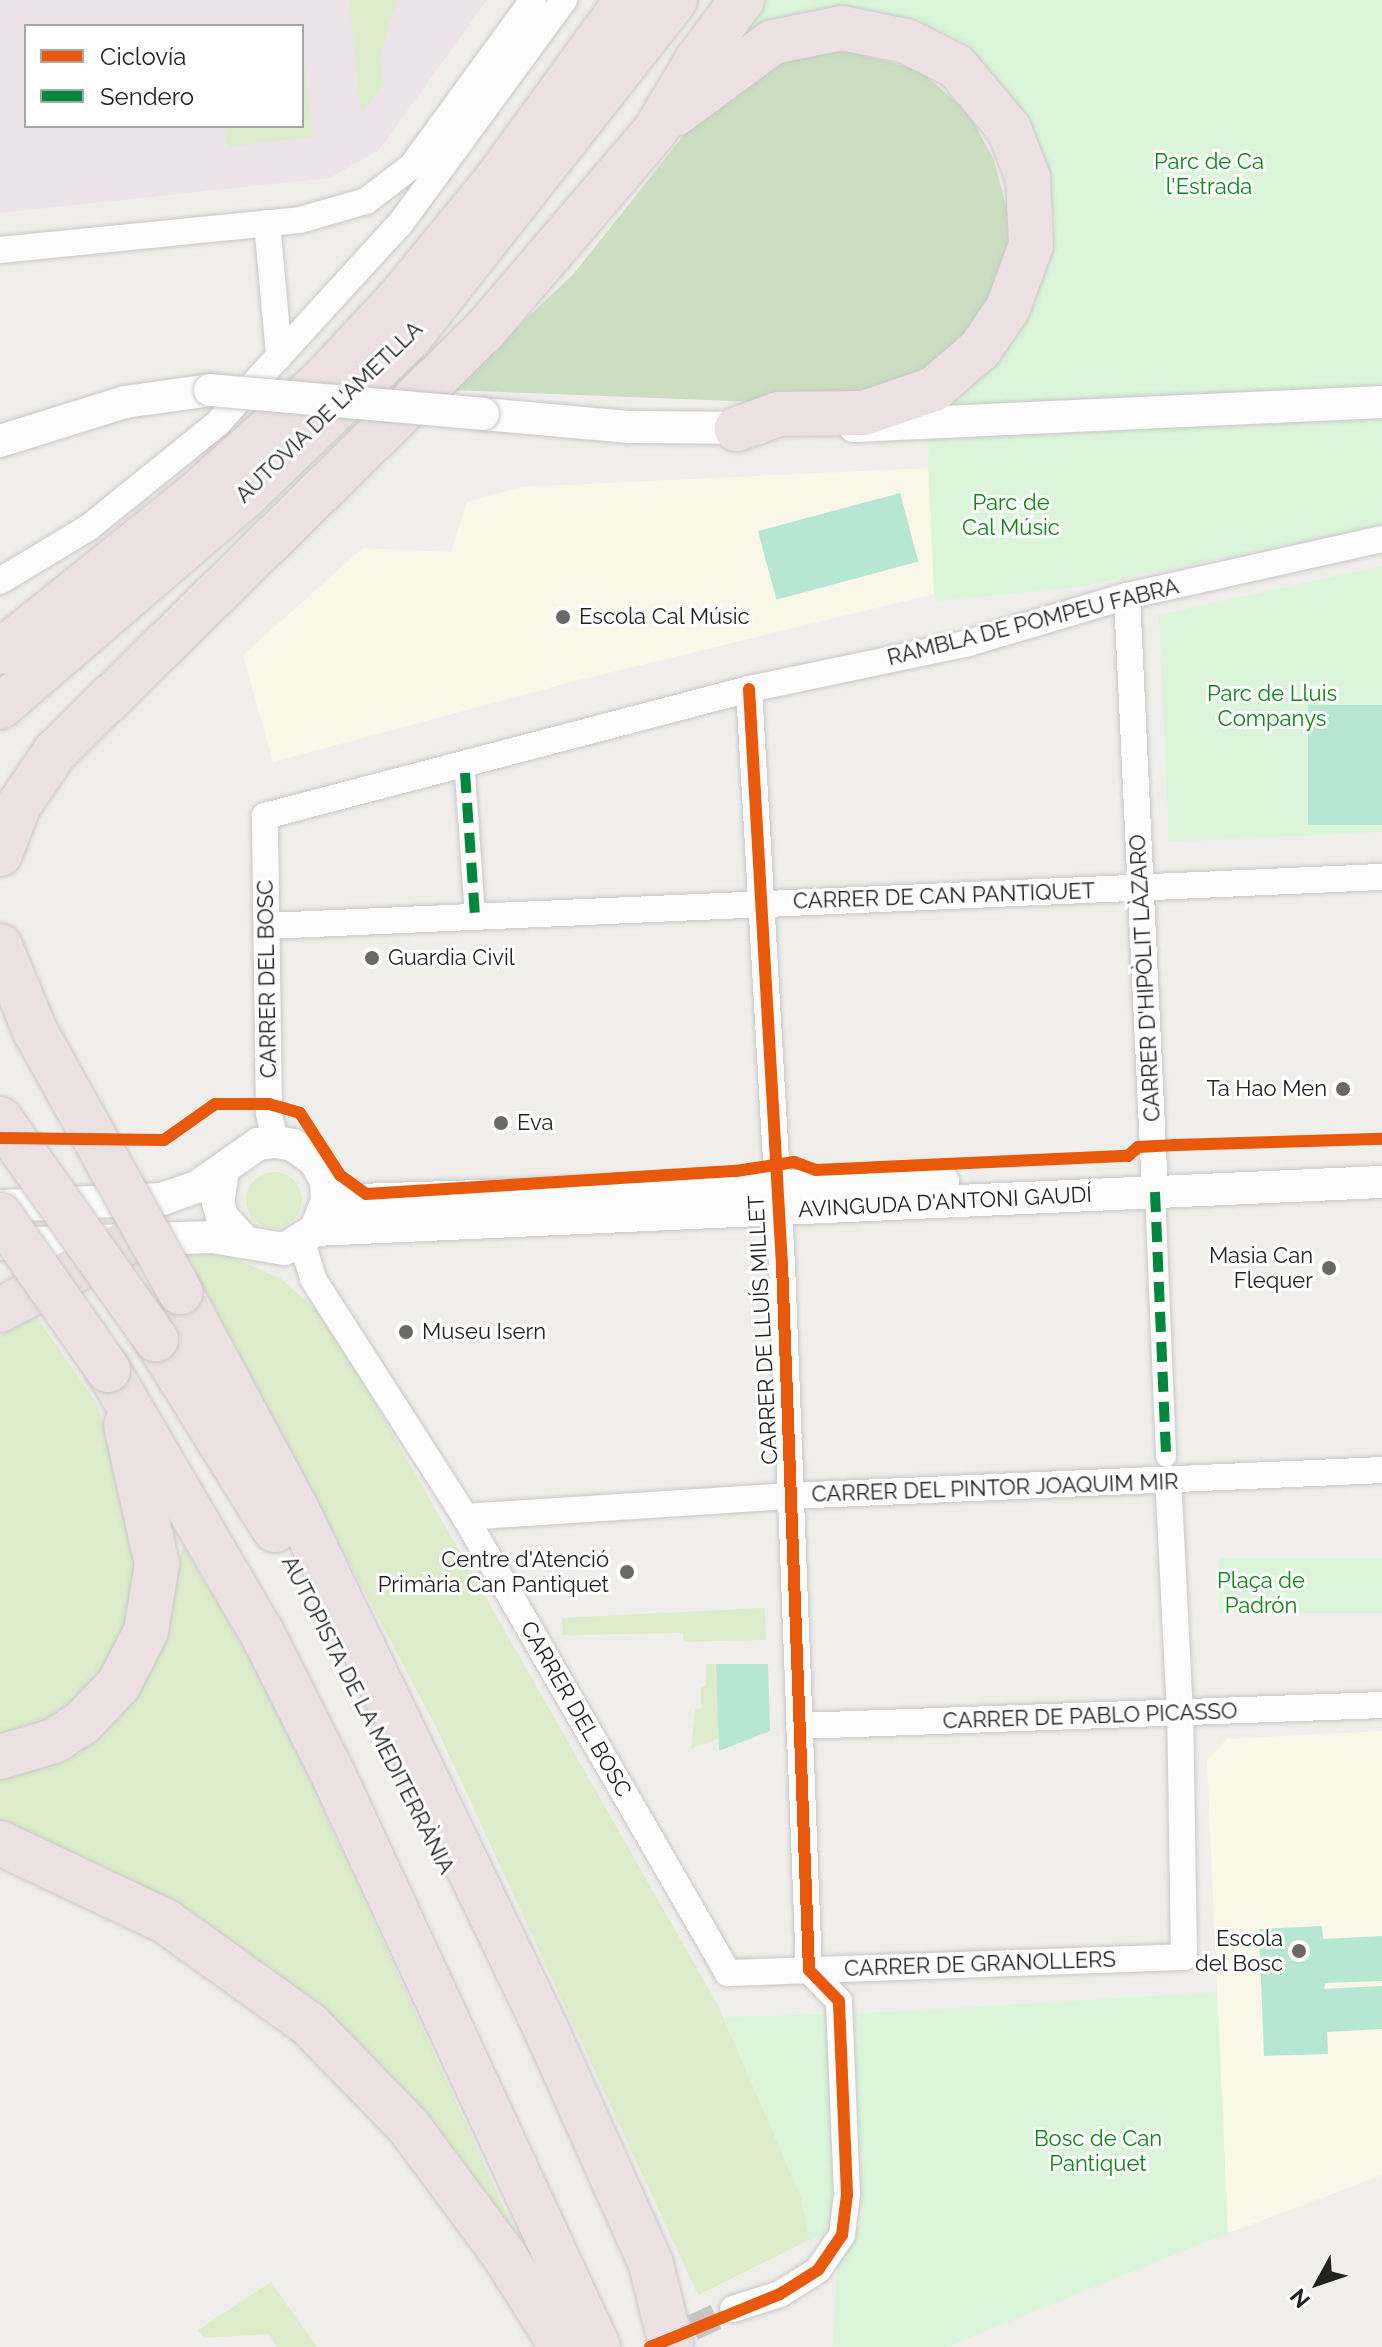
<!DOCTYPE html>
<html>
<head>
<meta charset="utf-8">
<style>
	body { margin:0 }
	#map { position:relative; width:1382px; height:2347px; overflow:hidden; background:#f0eeeb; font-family:Raleway,sans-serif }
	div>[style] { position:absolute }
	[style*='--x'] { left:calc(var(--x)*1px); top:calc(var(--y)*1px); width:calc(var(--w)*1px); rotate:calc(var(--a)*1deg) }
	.industrial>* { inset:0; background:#ede4e9 }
	.education>* { inset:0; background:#f8f7e8 }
	.grass>* { inset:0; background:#ddeccb }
	.round { border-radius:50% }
	.forest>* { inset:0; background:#cbdec1 }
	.park>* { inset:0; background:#daf5da; transform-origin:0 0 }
	.pitch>* { inset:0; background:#b7e6d2; transform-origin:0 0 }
	.minor-tunnel>* { height:26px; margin-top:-13px; transform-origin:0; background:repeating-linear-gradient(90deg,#c7c5c3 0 26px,transparent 0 39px) }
	.roads { filter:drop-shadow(0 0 2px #c9c8c7) drop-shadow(0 0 2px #c9c8c7) }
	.pedestrian>* { height:20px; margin:-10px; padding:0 10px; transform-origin:10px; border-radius:10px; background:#fdfcfc }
	.minor>* { height:26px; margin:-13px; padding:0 13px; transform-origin:13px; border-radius:13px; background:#fdfcfc }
	.tertiary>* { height:32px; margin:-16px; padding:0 16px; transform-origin:16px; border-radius:16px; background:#fdfcfc }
	.motorway>* { height:44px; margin:-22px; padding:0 22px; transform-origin:22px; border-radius:22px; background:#ece0e2 }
	.bridges { filter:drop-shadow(0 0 2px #c9c8c7) drop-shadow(0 0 2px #c9c8c7) }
	.tertiary-bridge>* { height:32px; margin:-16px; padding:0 16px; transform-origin:16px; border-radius:16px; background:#fdfcfc }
	.motorway-bridge>* { height:44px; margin:-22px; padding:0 22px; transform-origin:22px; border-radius:22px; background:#ece0e2 }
	.quiet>* { height:10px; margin-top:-5px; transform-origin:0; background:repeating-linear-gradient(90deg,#00873e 0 20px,transparent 0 30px) }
	.cycleway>* { height:12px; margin:-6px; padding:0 6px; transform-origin:6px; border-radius:6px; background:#e8590c }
	.dots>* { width:22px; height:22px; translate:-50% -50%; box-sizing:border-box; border:4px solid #fff; border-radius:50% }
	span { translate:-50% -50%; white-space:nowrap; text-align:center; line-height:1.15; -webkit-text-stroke:6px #fff; paint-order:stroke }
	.park-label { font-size:22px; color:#0c8416 }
	.street-label { font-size:22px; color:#222 }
	.poi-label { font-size:22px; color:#222 }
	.left { translate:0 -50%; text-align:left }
	.right { translate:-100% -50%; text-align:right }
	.legend { position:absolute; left:24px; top:24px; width:280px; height:104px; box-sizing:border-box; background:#fff; border:2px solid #a7a7a7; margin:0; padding:10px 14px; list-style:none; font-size:24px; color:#222 }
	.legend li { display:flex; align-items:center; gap:16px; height:40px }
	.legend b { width:40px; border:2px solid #a7a7a7 }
	.north { position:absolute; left:1278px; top:2243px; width:80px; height:80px; -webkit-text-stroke:6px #fff; paint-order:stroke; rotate:230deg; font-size:22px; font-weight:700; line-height:32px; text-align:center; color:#222 }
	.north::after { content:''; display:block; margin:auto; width:28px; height:36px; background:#222; clip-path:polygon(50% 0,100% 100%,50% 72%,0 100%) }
</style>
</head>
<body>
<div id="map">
	<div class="industrial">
		<div style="clip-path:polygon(evenodd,0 0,487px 0,379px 150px,330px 178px,0 213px,0 0,26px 26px,302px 26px,302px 126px,26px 126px,26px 26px)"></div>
	</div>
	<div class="education">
		<div style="clip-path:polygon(928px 468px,934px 594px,571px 682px,273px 762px,243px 655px,363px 548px,451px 552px,467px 502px,521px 487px)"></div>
		<div style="clip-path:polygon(1382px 1731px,1382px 2175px,1228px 2233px,1207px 1760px,1227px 1739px)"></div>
	</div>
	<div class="grass">
		<div style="clip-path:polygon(349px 0,397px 0,380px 56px,383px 87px,361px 113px)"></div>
		<div style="clip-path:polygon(302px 40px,313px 137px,227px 147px,224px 126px,302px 126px)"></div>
		<div class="round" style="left:246px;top:1172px;width:56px;height:56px"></div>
		<div style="clip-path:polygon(206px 1252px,229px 1256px,281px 1279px,312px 1306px,340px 1342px,718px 2005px,801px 2197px,809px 2240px,698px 2295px,437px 1729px,187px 1255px)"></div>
		<div style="clip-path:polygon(35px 1315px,96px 1402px,117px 1464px,138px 1565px,134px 1609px,116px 1658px,80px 1707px,0 1743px,0 1336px)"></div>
		<div style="clip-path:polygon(183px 1546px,248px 1655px,317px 1795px,541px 2290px,409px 2108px,0 1832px,0 1772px,156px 1645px)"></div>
		<div style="clip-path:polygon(765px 1608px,766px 1640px,684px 1642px,683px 1633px,563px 1635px,562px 1618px)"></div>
		<div style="clip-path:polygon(706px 1664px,716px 1664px,719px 1738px,691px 1749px,695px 1709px,701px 1708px,701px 1687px,706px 1686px)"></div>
		<div style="clip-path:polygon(271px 2282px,317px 2347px,277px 2347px,269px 2334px,204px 2338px,198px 2330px)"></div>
	</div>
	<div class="forest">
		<div style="clip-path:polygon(846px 51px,919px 70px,968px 112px,994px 160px,1013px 233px,980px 349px,881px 407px,452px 390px,575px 272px,699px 116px,749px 75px,791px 57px)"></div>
	</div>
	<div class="park">
		<div style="clip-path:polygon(766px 0,1382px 0,1382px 387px,935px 411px,1040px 237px,962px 58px,736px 43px)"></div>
		<div style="clip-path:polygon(1382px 417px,1382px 525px,1079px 587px,938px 601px,934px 594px,928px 439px)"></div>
		<div style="clip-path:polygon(1382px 566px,1382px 832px,1169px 842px,1159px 615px)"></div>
		<div style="left:1382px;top:1558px;width:55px;height:163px;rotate:90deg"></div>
		<div style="clip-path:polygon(1217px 1992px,1228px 2233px,946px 2347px,833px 2347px,837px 2267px,863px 2219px,853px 2014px)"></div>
		<div style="clip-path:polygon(831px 2014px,837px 2212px,828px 2234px,809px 2240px,801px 2197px,724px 2017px)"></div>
	</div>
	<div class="pitch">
		<div style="left:900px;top:493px;width:71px;height:147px;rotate:75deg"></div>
		<div style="left:1382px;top:705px;width:120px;height:74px;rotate:90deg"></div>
		<div style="clip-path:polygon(716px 1664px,768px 1664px,770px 1731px,719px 1751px)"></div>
		<div style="clip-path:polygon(1322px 1926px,1323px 1939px,1382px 1936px,1382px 1981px,1325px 1983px,1324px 1989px,1382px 1986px,1382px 2029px,1327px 2032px,1328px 2054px,1264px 2056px,1259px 1929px)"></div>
	</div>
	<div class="minor-tunnel">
		<div style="--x:657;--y:2344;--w:84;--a:-24.7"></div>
	</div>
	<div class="roads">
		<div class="pedestrian">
			<div style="--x:465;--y:773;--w:144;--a:86"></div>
			<div style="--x:1155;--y:1192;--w:265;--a:87.6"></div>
		</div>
		<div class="minor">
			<div style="--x:267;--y:223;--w:134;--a:84.8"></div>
			<div style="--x:0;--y:250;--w:301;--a:-5.7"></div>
			<div style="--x:300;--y:220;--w:69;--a:-16.1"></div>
			<div style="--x:366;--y:201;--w:58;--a:-37.3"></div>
			<div style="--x:412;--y:166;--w:205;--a:-53.9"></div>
			<div style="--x:0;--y:581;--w:103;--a:-31.1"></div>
			<div style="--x:88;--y:528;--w:167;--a:-38.9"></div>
			<div style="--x:218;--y:423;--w:270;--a:-47.6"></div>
			<div style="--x:400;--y:224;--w:278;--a:-53.8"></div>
			<div style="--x:1127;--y:596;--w:597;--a:87.31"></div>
			<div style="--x:267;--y:926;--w:1116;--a:-2.52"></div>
			<div style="--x:275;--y:1142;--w:30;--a:-102"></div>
			<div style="--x:269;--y:1113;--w:297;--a:-90.8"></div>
			<div style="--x:265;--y:816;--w:500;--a:-14.7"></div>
			<div style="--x:749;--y:689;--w:221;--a:-11.8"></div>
			<div style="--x:965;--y:644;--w:169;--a:-16.5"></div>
			<div style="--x:1127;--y:596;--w:261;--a:-12.6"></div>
			<div style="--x:302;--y:1242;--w:39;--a:73"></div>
			<div style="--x:313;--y:1279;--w:282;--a:57.4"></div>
			<div style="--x:465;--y:1517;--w:526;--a:60.03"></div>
			<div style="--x:728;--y:1973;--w:456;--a:-2"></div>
			<div style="--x:1184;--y:1957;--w:244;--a:-90.9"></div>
			<div style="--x:1180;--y:1713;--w:233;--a:-92.9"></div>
			<div style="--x:465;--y:1517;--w:326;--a:-3.7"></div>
			<div style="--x:790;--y:1496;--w:593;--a:-2.51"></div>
			<div style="--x:799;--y:1726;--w:583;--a:-2.06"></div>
			<div style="--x:733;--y:2309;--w:49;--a:-17.7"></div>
			<div style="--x:780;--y:2294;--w:45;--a:-32.3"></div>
			<div style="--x:818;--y:2270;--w:42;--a:-55.6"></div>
			<div style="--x:842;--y:2235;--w:41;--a:-83"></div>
			<div style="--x:847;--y:2194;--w:193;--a:-92.4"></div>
			<div style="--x:839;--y:2001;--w:43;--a:-134.1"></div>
			<div style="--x:809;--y:1970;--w:706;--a:-92.19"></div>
			<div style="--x:782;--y:1265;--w:577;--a:-93.28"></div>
		</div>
		<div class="tertiary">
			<div style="--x:483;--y:414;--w:148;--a:5.1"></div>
			<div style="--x:630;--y:427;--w:129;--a:0.4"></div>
			<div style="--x:854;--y:426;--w:529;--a:-2.6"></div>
			<div style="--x:0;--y:441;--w:131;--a:-17.3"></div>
			<div style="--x:125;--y:402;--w:86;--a:-8"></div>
			<div style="--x:223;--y:1171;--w:31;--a:99"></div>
			<div style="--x:218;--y:1202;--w:16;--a:75"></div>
			<div style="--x:222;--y:1217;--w:33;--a:47"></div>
			<div style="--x:327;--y:1201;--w:616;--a:-1.86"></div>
			<div style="--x:0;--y:1206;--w:162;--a:-2.5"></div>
			<div style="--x:162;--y:1199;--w:37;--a:-19"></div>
			<div style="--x:197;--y:1187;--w:75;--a:-35.2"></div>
			<div style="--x:258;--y:1144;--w:17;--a:-7"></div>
			<div style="--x:275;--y:1142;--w:18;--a:9"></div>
			<div style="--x:293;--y:1145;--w:27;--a:36"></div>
			<div style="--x:315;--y:1161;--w:23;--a:61"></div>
			<div style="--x:326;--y:1181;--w:20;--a:87"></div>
			<div style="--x:327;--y:1201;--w:31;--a:112"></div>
			<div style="--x:315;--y:1230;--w:36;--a:148"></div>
			<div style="--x:284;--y:1249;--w:73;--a:-170.5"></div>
			<div style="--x:212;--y:1237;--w:209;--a:178.1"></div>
			<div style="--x:315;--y:1230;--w:1068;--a:-2.58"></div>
		</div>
		<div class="motorway">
			<div style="--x:675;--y:114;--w:122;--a:-36.3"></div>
			<div style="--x:773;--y:42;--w:70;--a:-11.5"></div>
			<div style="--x:842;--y:28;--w:65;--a:11.5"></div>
			<div style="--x:906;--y:41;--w:56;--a:26.6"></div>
			<div style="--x:956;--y:66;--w:82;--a:49.9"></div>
			<div style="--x:1009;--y:129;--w:53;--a:68.8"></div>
			<div style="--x:1028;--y:178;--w:67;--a:87.4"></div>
			<div style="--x:1031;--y:245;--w:67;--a:110.1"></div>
			<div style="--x:1008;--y:308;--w:50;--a:124.3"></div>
			<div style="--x:980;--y:349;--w:61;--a:139"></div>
			<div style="--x:934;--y:389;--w:74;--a:161.1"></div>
			<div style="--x:864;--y:413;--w:85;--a:179.3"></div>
			<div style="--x:779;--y:414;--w:45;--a:160.3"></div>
			<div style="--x:0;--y:652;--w:248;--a:-38.8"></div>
			<div style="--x:193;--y:497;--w:173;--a:-42"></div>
			<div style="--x:322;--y:381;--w:116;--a:-47.1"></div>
			<div style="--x:401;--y:296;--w:151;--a:-50.6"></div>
			<div style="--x:497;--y:179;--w:221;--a:-54"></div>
			<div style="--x:0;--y:707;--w:322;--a:-40.7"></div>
			<div style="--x:244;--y:497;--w:231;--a:-43.9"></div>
			<div style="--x:410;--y:337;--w:429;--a:-51.8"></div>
			<div style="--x:0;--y:854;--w:53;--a:-68.8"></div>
			<div style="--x:19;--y:805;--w:64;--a:-55.8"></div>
			<div style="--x:55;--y:752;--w:602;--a:-44.46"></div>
			<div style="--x:485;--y:330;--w:262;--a:-49.5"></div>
			<div style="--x:655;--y:131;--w:84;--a:-59.2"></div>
			<div style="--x:698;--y:59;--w:74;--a:-53.3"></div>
			<div style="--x:180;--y:1292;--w:247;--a:61.8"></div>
			<div style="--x:297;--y:1510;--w:573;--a:64.37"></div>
			<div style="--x:545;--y:2027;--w:260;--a:65.9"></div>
			<div style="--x:651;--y:2264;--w:83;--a:76.1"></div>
			<div style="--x:0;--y:1310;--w:145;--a:-28"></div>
			<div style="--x:156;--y:1339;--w:225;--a:58.1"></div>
			<div style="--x:108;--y:1370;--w:307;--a:59.7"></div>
			<div style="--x:263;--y:1635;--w:153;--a:63.3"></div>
			<div style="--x:332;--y:1772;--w:634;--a:65.17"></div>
			<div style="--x:0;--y:1757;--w:56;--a:-16.5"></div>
			<div style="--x:54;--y:1741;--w:33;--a:-33"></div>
			<div style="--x:82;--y:1723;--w:54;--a:-46.5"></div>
			<div style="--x:119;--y:1684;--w:59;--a:-63"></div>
			<div style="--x:146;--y:1631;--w:68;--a:-80.7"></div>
			<div style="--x:157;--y:1564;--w:142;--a:-102.6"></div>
			<div style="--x:0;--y:1843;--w:183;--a:25.3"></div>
			<div style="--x:165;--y:1921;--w:177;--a:35.6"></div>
			<div style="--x:309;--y:2024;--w:144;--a:45.8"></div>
			<div style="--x:409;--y:2127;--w:159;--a:53.4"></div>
			<div style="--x:504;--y:2255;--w:109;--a:57.8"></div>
		</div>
	</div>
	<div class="bridges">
		<div class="tertiary-bridge">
			<div style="--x:210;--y:390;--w:274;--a:5"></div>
		</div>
		<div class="motorway-bridge">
			<div style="--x:0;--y:946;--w:92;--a:67.6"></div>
			<div style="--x:35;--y:1031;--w:299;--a:60.9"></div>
			<div style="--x:0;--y:1119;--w:270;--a:54.7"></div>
			<div style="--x:0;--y:1215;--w:189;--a:55.1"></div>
		</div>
	</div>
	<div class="quiet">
		<div style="--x:465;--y:773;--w:144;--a:86"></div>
		<div style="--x:1155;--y:1192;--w:265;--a:87.6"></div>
	</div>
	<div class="cycleway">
		<div style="--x:0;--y:1138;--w:164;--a:0.7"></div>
		<div style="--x:164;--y:1140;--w:62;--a:-35.2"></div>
		<div style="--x:215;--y:1104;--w:54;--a:0"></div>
		<div style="--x:269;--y:1104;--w:32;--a:16"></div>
		<div style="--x:300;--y:1113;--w:74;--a:57.2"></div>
		<div style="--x:340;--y:1175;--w:32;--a:36"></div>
		<div style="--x:366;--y:1194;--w:371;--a:-3.6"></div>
		<div style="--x:736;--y:1171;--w:59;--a:-8.8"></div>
		<div style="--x:794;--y:1162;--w:23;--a:20"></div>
		<div style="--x:816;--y:1170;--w:312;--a:-2.6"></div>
		<div style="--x:1128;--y:1156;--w:13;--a:-42"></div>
		<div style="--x:1138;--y:1147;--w:37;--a:-3"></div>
		<div style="--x:1175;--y:1145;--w:207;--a:-1.7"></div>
		<div style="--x:650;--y:2347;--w:140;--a:-22.2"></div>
		<div style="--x:780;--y:2294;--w:45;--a:-32.3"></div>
		<div style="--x:818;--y:2270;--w:42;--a:-55.6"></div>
		<div style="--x:842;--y:2235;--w:41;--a:-83"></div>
		<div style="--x:847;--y:2194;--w:193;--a:-92.4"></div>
		<div style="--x:839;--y:2001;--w:43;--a:-134.1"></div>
		<div style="--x:809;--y:1970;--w:706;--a:-92.19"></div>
		<div style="--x:782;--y:1265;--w:577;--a:-93.28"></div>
	</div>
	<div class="dots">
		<div style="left:563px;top:617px;background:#6a6968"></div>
		<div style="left:372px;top:958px;background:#6a6968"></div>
		<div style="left:1343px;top:1089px;background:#6a6968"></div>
		<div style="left:501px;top:1123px;background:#6a6968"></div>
		<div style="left:1329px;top:1268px;background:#6a6968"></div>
		<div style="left:406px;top:1332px;background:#6a6968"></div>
		<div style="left:627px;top:1572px;background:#6a6968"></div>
		<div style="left:1299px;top:1951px;background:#6a6968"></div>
	</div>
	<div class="park-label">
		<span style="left:1209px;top:174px">Parc de Ca<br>l'Estrada</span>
		<span style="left:1011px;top:515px">Parc de<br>Cal Músic</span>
		<span style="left:1272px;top:706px">Parc de Lluis<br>Companys</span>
		<span style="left:1261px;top:1593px">Plaça de<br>Padrón</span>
		<span style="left:1098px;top:2151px">Bosc de Can<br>Pantiquet</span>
	</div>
	<div class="street-label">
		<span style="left:329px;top:412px;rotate:-44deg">AUTOVIA DE L'AMETLLA</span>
		<span style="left:1033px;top:622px;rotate:-14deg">RAMBLA DE POMPEU FABRA</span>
		<span style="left:944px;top:896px;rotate:-2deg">CARRER DE CAN PANTIQUET</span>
		<span style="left:1145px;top:978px;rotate:-93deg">CARRER D'HIPÒLIT LÀZARO</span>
		<span style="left:267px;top:979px;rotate:-91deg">CARRER DEL BOSC</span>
		<span style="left:945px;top:1202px;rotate:-3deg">AVINGUDA D'ANTONI GAUDÍ</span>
		<span style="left:763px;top:1330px;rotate:-93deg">CARRER DE LLUÍS MILLET</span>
		<span style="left:995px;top:1488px;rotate:-2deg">CARRER DEL PINTOR JOAQUIM MIR</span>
		<span style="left:576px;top:1709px;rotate:60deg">CARRER DEL BOSC</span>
		<span style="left:368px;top:1715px;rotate:63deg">AUTOPISTA DE LA MEDITERRÀNIA</span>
		<span style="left:1090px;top:1716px;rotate:-2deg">CARRER DE PABLO PICASSO</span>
		<span style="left:980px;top:1964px;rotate:-2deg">CARRER DE GRANOLLERS</span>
	</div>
	<div class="poi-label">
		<span class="left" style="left:579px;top:617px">Escola Cal Músic</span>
		<span class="left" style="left:388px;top:958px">Guardia Civil</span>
		<span class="right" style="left:1327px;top:1089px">Ta Hao Men</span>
		<span class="left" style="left:517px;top:1123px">Eva</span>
		<span class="right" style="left:1313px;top:1268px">Masia Can<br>Flequer</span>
		<span class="left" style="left:422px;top:1332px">Museu Isern</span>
		<span class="right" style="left:609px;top:1572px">Centre d'Atenció<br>Primària Can Pantiquet</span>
		<span class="right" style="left:1283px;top:1951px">Escola<br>del Bosc</span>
	</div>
	<ul class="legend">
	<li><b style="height:10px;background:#e8590c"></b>Ciclovía</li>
	<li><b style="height:10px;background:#00873e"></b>Sendero</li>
	</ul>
	<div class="north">N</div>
</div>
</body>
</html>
